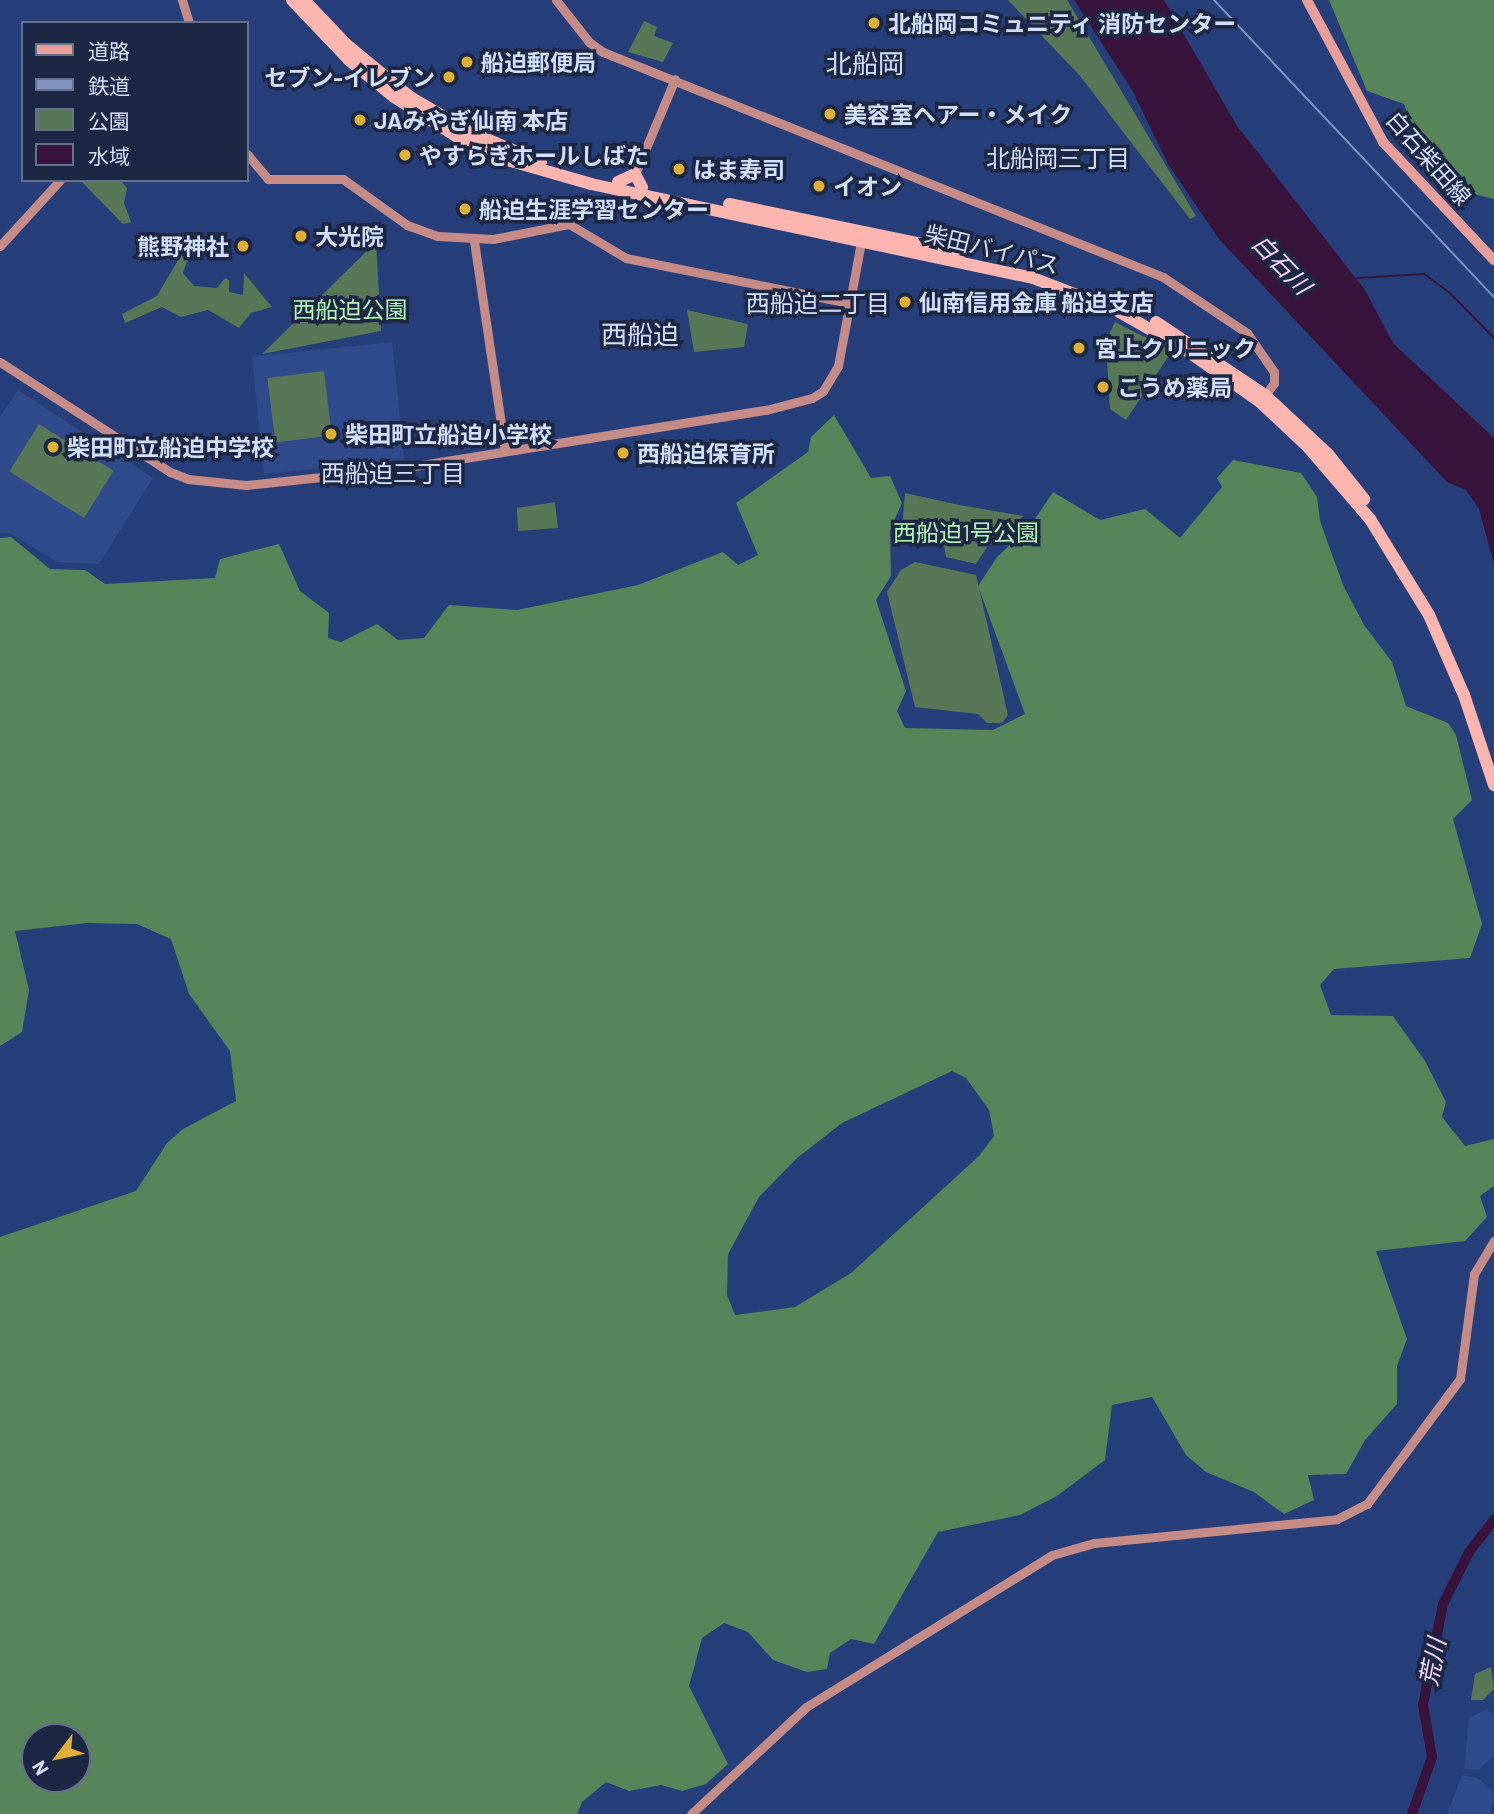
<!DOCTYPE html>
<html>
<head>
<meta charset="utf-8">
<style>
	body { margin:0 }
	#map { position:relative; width:1494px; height:1814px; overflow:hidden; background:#263f7a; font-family:Barlow,"Noto Sans JP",sans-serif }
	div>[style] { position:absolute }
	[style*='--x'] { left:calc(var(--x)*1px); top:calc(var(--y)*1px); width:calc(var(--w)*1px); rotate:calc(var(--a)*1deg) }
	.built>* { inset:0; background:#304a8b; transform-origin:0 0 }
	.green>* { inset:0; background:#577757; transform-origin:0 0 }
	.forest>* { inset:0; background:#578458 }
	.water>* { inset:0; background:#38133b }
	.stream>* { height:2px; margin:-1px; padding:0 1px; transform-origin:1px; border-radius:1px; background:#38133b }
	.river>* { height:10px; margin:-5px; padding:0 5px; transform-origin:5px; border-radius:5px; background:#38133b }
	.secondary>* { height:9px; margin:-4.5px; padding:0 4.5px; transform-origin:4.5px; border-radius:4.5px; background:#c58b86 }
	.primary>* { height:10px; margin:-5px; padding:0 5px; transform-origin:5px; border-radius:5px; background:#e89e98 }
	.highway>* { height:12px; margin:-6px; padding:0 6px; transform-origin:6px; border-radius:6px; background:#fdb5af }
	.rail>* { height:2px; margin:-1px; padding:0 1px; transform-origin:1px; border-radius:1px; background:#8194bf }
	.dots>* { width:19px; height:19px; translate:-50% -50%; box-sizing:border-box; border:4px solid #1c2843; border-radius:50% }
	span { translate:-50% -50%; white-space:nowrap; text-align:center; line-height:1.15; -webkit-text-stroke:7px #1c2843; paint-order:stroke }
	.poi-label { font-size:23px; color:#d1dffc; font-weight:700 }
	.left { translate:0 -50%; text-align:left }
	.right { translate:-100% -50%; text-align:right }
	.street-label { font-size:23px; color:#d1dffc }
	.park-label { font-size:23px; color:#b4f8b5 }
	.neighbourhood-label { font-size:24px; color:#d2e0fd }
	.water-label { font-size:24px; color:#fbd4fc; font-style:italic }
	.quarter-label { font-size:26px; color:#d2e0fd }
	.legend { position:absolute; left:21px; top:21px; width:228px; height:161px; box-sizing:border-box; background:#1c2843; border:2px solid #64718d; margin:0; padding:9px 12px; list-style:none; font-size:21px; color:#d1dffc }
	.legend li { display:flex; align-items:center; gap:14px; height:35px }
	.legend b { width:35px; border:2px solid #64718d }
	.north { position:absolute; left:21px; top:1723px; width:70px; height:70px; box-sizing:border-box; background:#1c2843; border:2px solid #64718d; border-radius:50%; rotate:238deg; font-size:19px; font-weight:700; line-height:28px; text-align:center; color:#d1dffc }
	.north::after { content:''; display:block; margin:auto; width:24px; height:32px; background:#e1af34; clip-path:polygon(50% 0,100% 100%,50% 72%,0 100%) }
</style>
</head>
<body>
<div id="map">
	<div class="built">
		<div style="left:392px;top:342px;width:118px;height:141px;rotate:84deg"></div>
		<div style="clip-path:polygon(18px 390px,153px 478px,99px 564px,57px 562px,10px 533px,0 533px,0 417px)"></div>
		<div style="clip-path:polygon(1487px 1709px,1494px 1716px,1494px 1755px,1479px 1770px,1464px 1769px,1469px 1718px)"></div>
		<div style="clip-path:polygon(1462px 1775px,1478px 1778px,1494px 1793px,1490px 1814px,1447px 1814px)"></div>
	</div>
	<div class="green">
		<div style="clip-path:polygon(1008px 0,1067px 0,1196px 216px,1190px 219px,1080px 76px)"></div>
		<div style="clip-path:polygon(644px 21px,657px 27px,654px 36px,673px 43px,663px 62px,628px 52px)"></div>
		<div style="clip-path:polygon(80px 180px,120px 180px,127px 188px,124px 203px,131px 222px,123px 224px)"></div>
		<div style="clip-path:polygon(376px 242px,381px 331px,262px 354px)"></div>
		<div style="clip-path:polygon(188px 243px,193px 245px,183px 273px,194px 286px,217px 288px,225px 278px,229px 280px,229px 292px,243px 295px,244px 273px,272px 307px,251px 313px,239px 328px,208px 310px,181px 317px,162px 307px,125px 323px,122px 314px,157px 296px)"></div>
		<div style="clip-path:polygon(687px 310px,748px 324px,744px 347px,694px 352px)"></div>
		<div style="clip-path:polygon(1115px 322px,1172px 351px,1126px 420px,1110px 409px,1107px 359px,1099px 355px)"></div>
		<div style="left:324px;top:371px;width:65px;height:57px;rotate:83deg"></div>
		<div style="left:39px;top:424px;width:88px;height:56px;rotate:32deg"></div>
		<div style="clip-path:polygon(905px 493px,959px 505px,1024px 516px,993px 538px,976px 564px,946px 557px,944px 545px,901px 542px)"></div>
		<div style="clip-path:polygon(555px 502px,558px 528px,518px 531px,517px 508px)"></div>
		<div style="clip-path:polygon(915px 562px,976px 575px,1008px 715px,1002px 723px,987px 723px,978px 714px,915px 707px,887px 592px,901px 570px)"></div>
		<div style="clip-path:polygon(1491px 1667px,1494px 1689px,1483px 1700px,1471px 1700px,1475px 1674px)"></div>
	</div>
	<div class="forest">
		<div style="clip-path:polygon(1329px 0,1494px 0,1494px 199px,1465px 192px,1419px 145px,1404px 104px,1367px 91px)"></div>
		<div style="clip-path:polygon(evenodd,834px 415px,871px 478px,890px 476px,902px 503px,890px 530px,891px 576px,876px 600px,906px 691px,897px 711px,905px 728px,993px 730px,1025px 714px,978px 586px,997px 557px,1031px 525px,1053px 492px,1100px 520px,1145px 509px,1180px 538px,1222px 487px,1217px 478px,1233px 460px,1301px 473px,1317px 497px,1320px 521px,1343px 585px,1364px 625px,1392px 662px,1406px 706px,1448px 723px,1456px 735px,1472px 800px,1453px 819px,1482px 924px,1470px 958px,1334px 969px,1320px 985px,1331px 1015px,1393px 1016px,1425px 1061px,1446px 1102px,1442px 1117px,1465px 1146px,1494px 1139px,1494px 1186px,1480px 1196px,1487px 1217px,1465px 1241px,1376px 1251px,1407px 1339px,1397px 1366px,1397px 1404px,1365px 1440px,1346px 1474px,1308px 1475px,1314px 1500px,1284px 1514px,1254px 1492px,1206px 1472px,1186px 1455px,1152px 1397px,1112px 1405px,1105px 1460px,1057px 1496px,1020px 1515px,938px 1532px,874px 1644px,851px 1639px,830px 1653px,827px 1669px,807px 1672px,773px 1660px,748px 1632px,724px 1623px,702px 1638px,689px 1686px,728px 1764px,706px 1784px,682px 1791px,661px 1785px,629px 1791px,606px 1782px,582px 1802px,577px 1814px,0 1814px,0 1237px,136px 1191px,167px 1143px,183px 1129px,236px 1101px,230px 1051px,189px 994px,171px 939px,137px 924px,87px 923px,15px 931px,29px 990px,22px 1032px,0 1046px,0 538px,11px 537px,50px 569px,85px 570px,105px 584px,215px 578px,220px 559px,279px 544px,300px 591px,329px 613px,328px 638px,341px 642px,377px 624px,398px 640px,424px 638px,449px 605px,517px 610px,638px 585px,723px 552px,738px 565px,758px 555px,736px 503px,808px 452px,811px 437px,834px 415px,952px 1071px,966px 1078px,989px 1110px,994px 1136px,979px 1156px,851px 1273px,795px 1307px,735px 1315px,727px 1295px,728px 1254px,759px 1197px,797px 1158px,842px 1123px,952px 1071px,834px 415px,35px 1737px,77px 1737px,77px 1779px,35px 1779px,35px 1737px)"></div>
	</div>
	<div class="water">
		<div style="clip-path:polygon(1074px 0,1164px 0,1237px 126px,1365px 290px,1393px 343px,1494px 438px,1494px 564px,1479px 509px,1466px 490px,1447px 482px,1219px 239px,1168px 164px,1132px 90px)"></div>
	</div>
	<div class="stream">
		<div style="--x:1357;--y:278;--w:67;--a:-3.4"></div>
		<div style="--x:1424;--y:274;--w:31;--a:36"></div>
		<div style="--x:1449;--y:292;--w:64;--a:45.6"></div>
	</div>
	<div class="river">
		<div style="--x:1412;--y:1814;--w:60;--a:-70.7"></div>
		<div style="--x:1432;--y:1757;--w:53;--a:-99.8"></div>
		<div style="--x:1423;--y:1705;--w:103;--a:-78.8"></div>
		<div style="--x:1443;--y:1604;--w:58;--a:-63.4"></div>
		<div style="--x:1469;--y:1552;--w:41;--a:-52"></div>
	</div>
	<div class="secondary">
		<div style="--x:182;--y:0;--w:24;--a:73"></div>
		<div style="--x:556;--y:0;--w:53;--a:51.8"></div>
		<div style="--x:589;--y:42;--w:17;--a:36"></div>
		<div style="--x:603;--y:52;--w:604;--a:21.89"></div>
		<div style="--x:1163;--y:277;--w:101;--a:33.7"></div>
		<div style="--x:1247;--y:333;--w:47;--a:55.3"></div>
		<div style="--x:1274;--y:372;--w:11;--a:90"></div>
		<div style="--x:1274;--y:383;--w:19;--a:126"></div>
		<div style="--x:247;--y:154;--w:33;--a:50"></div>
		<div style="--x:268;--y:179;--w:75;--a:0"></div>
		<div style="--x:343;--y:179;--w:79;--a:35.7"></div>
		<div style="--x:407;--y:225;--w:33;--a:20"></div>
		<div style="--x:438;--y:236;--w:55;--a:3.1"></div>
		<div style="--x:493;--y:239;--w:77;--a:-11.2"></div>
		<div style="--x:569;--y:224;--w:66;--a:30.8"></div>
		<div style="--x:626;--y:258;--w:227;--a:11.4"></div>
		<div style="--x:635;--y:174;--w:103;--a:-67.2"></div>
		<div style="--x:474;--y:241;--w:211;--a:81.6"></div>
		<div style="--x:0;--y:246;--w:89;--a:-47.7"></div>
		<div style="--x:0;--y:362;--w:202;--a:32.9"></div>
		<div style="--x:170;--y:472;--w:19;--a:21"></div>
		<div style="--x:188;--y:479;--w:58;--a:5.9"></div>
		<div style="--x:246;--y:485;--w:151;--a:-6.1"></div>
		<div style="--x:396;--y:469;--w:375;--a:-9.1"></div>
		<div style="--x:766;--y:410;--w:48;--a:-14.6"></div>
		<div style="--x:812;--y:398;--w:13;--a:-32"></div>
		<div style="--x:823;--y:391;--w:29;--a:-59"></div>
		<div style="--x:838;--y:366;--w:131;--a:-79.5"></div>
		<div style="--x:691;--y:1814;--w:157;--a:-42.9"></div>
		<div style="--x:806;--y:1707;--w:289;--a:-31.7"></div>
		<div style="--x:1052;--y:1555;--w:44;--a:-15.9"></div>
		<div style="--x:1094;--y:1543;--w:244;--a:-5.6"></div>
		<div style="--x:1337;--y:1519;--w:34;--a:-27"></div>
		<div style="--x:1367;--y:1504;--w:156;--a:-53.4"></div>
		<div style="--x:1460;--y:1379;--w:106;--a:-82.4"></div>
		<div style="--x:1474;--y:1274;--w:39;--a:-59"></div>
	</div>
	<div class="primary">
		<div style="--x:1307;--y:0;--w:161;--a:61.8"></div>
		<div style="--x:1383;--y:142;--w:162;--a:46.8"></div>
	</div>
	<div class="highway">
		<div style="--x:292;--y:0;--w:83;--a:46.5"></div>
		<div style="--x:349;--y:60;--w:58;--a:39.4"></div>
		<div style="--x:394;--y:97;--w:73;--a:32.2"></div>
		<div style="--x:456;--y:136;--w:60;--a:24.4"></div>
		<div style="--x:511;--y:161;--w:83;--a:16"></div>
		<div style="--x:591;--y:184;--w:452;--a:12"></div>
		<div style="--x:1033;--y:278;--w:89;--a:21.1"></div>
		<div style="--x:1116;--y:310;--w:77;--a:29.6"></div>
		<div style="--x:1183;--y:348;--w:94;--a:35"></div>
		<div style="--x:1260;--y:402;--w:66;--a:43.2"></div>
		<div style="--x:1308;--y:447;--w:95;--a:49.3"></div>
		<div style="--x:1370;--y:519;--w:113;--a:58.4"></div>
		<div style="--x:1429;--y:615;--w:87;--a:66.4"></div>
		<div style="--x:1464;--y:695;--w:95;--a:71.6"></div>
		<div style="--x:304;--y:0;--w:61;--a:46.3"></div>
		<div style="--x:346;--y:44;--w:83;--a:39.6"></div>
		<div style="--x:410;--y:97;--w:69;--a:30.3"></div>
		<div style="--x:470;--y:132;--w:77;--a:22.9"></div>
		<div style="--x:618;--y:182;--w:19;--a:-25"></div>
		<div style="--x:635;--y:174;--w:15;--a:62"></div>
		<div style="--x:729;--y:204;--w:237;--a:11.7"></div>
		<div style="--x:1156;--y:322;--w:131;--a:33.8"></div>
		<div style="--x:1265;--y:395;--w:86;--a:43.1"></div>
		<div style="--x:1328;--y:454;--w:58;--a:51.3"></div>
	</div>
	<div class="rail">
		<div style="--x:1214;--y:0;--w:408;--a:46.7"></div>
	</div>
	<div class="dots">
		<div style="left:874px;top:23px;background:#e1af34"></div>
		<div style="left:467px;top:62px;background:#e1af34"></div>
		<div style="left:449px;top:77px;background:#e1af34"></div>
		<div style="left:830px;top:114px;background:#e1af34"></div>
		<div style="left:360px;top:120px;background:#e1af34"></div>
		<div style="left:405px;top:155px;background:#e1af34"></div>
		<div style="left:679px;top:169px;background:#e1af34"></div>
		<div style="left:819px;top:186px;background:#e1af34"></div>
		<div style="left:465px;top:209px;background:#e1af34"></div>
		<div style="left:301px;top:236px;background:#e1af34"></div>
		<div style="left:243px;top:246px;background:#e1af34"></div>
		<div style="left:905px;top:302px;background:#e1af34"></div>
		<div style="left:1079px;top:348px;background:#e1af34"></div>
		<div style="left:1103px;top:387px;background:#e1af34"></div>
		<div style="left:331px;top:434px;background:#e1af34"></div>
		<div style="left:53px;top:447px;background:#e1af34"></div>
		<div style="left:623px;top:453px;background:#e1af34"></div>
	</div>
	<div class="poi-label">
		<span class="left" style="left:888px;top:23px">北船岡コミュニティ 消防センター</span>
		<span class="left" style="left:481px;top:62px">船迫郵便局</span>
		<span class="right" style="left:435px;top:77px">セブン-イレブン</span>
		<span class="left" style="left:844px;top:114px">美容室ヘアー・メイク</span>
		<span class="left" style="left:374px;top:120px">JAみやぎ仙南 本店</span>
		<span class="left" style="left:419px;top:155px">やすらぎホールしばた</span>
		<span class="left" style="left:693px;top:169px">はま寿司</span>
		<span class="left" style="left:833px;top:186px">イオン</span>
		<span class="left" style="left:479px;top:209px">船迫生涯学習センター</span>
		<span class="left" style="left:315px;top:236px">大光院</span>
		<span class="right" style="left:229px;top:246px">熊野神社</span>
		<span class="left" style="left:919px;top:302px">仙南信用金庫 船迫支店</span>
		<span class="left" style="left:1095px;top:348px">宮上クリニック</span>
		<span class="left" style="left:1117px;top:387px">こうめ薬局</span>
		<span class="left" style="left:345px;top:434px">柴田町立船迫小学校</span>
		<span class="left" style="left:67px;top:447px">柴田町立船迫中学校</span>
		<span class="left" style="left:637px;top:453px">西船迫保育所</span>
	</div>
	<div class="street-label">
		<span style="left:1429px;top:158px;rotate:49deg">白石柴田線</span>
		<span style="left:992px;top:249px;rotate:14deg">柴田バイパス</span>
	</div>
	<div class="park-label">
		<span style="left:350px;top:309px">西船迫公園</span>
		<span style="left:966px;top:532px">西船迫1号公園</span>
	</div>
	<div class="neighbourhood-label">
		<span style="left:1058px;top:158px">北船岡三丁目</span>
		<span style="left:818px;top:303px">西船迫二丁目</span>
		<span style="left:393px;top:473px">西船迫三丁目</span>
	</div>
	<div class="water-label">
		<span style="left:1282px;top:264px;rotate:46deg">白石川</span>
		<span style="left:1432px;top:1662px;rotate:-79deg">荒川</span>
	</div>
	<div class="quarter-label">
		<span style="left:865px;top:63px">北船岡</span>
		<span style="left:640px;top:334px">西船迫</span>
	</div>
	<ul class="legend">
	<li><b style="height:9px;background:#e89e98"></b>道路</li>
	<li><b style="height:9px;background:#8194bf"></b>鉄道</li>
	<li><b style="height:19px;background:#577757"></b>公園</li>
	<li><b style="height:19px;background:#38133b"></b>水域</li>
	</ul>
	<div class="north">N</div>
</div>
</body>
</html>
